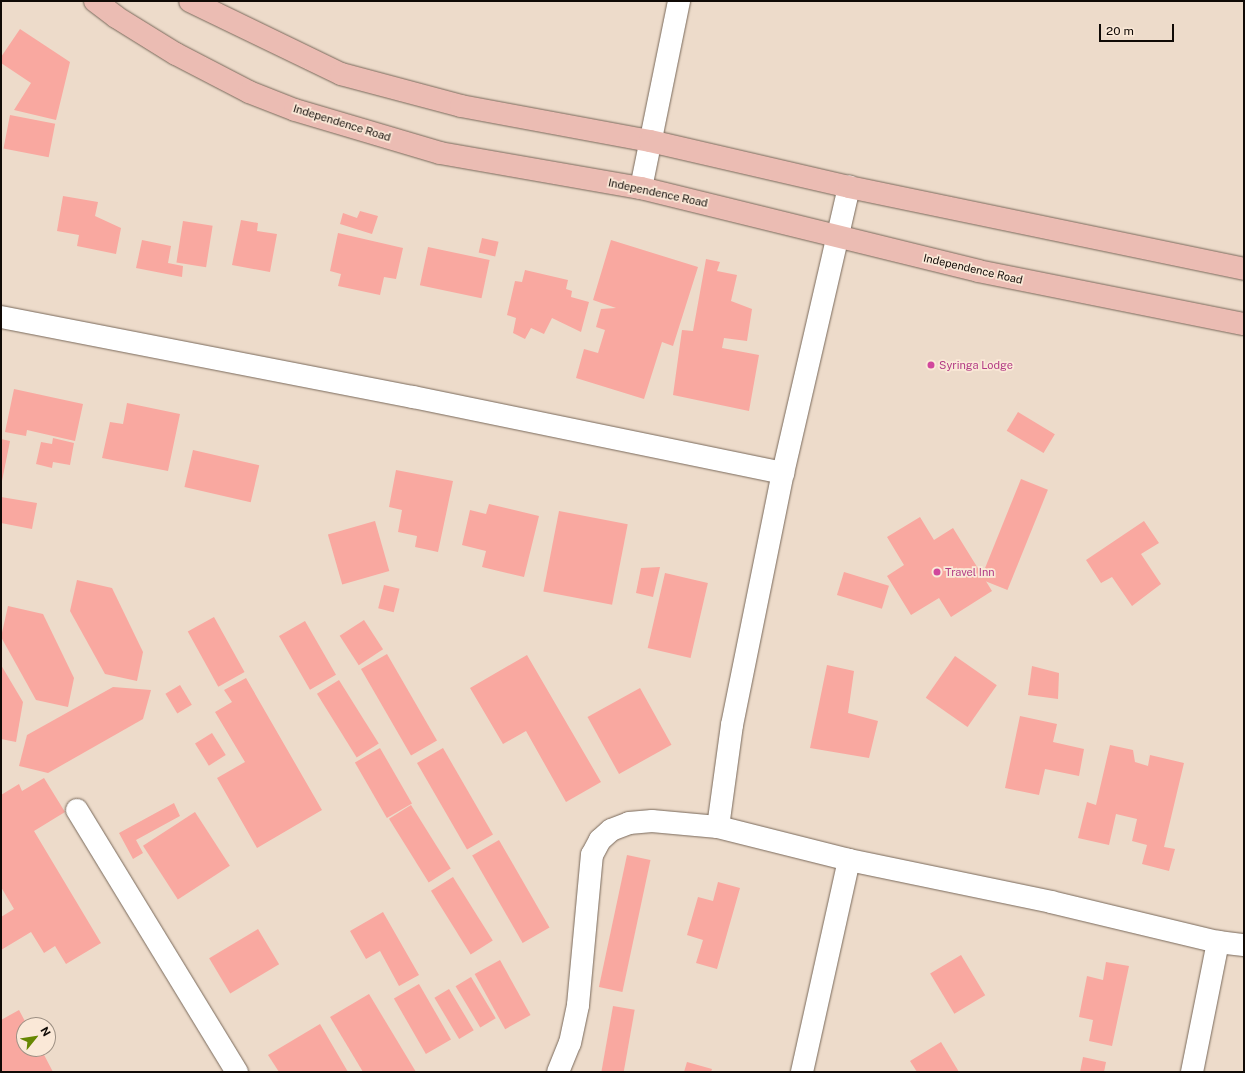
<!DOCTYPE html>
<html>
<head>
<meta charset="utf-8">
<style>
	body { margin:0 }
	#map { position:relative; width:1245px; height:1073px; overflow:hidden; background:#eddbca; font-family:"Public Sans",sans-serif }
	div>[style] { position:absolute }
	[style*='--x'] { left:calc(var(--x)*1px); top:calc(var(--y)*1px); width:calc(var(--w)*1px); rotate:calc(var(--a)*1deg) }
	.building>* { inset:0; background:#f9a8a0; transform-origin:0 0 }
	.roads { filter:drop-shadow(0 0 1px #79695b) drop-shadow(0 0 1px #79695b) }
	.minor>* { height:22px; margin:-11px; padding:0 11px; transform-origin:11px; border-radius:11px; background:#fff }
	.tertiary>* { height:22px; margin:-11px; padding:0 11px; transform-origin:11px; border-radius:11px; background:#fff }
	.primary>* { height:22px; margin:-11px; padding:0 11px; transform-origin:11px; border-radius:11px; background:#ebbcb3 }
	.dots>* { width:11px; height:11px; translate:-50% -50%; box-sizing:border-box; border:2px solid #fae8d7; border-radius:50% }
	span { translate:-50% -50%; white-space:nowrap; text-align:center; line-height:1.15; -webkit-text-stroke:3.5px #fae8d7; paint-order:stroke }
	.street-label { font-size:11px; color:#100a06 }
	.hotel-label { font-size:11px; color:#b23c85 }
	.left { translate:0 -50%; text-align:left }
	.frame { position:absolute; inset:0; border:2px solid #100a06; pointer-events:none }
	.north { position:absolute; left:16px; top:1017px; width:40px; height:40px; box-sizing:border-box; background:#fae8d7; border:1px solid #9c8f83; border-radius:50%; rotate:60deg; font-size:11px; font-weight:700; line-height:16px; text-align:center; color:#100a06 }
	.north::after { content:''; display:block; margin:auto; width:14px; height:18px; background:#678702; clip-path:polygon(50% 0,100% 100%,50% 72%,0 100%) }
	.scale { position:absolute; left:1099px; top:24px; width:75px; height:18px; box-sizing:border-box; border:2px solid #100a06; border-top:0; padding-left:5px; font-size:12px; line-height:14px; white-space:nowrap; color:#100a06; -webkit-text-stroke:3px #fae8d7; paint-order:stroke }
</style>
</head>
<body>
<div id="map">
	<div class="building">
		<div style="clip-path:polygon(20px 29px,70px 62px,56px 120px,14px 110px,31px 83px,1px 63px,1px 57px)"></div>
		<div style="left:10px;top:115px;width:46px;height:34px;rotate:11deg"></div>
		<div style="clip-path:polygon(63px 196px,98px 202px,95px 216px,121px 228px,116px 254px,77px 246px,79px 235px,57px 231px)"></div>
		<div style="clip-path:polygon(360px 211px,378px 216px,372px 234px,340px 224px,343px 213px,357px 218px)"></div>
		<div style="clip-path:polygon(241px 220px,258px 223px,257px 231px,277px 234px,270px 272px,232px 265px)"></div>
		<div style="left:183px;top:221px;width:30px;height:42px;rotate:9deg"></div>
		<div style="clip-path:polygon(338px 233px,403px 248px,396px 279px,384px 277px,380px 295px,338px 286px,341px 274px,330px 271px)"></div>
		<div style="left:482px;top:238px;width:17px;height:15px;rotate:13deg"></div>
		<div style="clip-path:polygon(142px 240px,171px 246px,168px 263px,183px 266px,182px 277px,136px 268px)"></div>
		<div style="clip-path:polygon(611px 240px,698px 267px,673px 346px,662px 342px,644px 399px,576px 378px,584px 349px,598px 353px,605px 330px,596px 327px,601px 309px,616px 308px,593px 300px)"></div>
		<div style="left:428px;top:247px;width:63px;height:39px;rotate:12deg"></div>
		<div style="clip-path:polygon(706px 259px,720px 262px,717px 271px,737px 275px,731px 301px,752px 309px,747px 341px,724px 338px,722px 348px,759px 355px,749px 411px,673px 395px,682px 330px,693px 331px)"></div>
		<div style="clip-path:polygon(525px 270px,568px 280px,566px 289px,572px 291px,571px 297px,589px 302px,581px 332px,552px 318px,544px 334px,531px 328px,525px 339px,513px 333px,516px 318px,507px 315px,515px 281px,522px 282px)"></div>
		<div style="clip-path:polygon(14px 389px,83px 404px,75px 441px,27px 430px,26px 436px,5px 432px)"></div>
		<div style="clip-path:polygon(127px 403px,180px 414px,168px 471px,102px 458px,110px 422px,123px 424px)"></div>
		<div style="left:1018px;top:412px;width:43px;height:22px;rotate:31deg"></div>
		<div style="clip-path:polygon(53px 438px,74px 443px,70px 465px,53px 462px,52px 468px,36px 464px,41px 442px,52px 444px)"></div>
		<div style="clip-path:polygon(1px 439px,10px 441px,2px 481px,1px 481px)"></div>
		<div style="left:193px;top:450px;width:68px;height:38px;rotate:13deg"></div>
		<div style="clip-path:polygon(396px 470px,453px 481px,438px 552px,415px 547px,417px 536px,398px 532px,402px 510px,389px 507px)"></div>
		<div style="left:1021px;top:479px;width:29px;height:108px;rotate:22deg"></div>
		<div style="clip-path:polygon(1px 497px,37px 503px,32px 529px,1px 523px)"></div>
		<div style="clip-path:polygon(489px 504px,539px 516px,524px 577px,482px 567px,486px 551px,462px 545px,470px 510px,486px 514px)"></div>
		<div style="left:559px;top:511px;width:70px;height:82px;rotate:11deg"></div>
		<div style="clip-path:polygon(920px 517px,934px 540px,953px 528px,992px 591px,951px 617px,939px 598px,911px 615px,887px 576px,904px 565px,887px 537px)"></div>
		<div style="left:375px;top:521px;width:52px;height:49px;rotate:74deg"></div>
		<div style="clip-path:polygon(1144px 521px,1159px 543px,1141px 554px,1161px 584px,1132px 606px,1112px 577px,1101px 583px,1086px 560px)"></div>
		<div style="clip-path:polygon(660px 567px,653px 597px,636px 593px,641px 568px)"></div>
		<div style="left:844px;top:572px;width:47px;height:24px;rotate:17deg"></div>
		<div style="left:665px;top:573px;width:44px;height:77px;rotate:13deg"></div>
		<div style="clip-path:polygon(77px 580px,112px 588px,143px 652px,137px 681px,105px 674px,70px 611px)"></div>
		<div style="left:384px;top:585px;width:16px;height:24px;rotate:14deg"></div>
		<div style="clip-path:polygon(8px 606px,43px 614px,74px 678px,68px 707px,36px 700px,1px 637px)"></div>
		<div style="left:214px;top:617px;width:63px;height:30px;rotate:61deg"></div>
		<div style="left:364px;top:620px;width:35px;height:29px;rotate:57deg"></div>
		<div style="left:305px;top:621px;width:62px;height:30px;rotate:60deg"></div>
		<div style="left:387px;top:654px;width:100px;height:30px;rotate:60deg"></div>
		<div style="clip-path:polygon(527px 655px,601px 782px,566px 802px,526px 731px,503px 744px,470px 688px)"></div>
		<div style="left:955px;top:656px;width:51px;height:51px;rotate:35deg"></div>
		<div style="clip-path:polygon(1px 665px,23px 702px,16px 742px,1px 739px)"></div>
		<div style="clip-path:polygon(827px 665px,854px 671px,848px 713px,878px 721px,869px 758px,810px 748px)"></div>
		<div style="clip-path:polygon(1032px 666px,1059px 673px,1058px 699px,1028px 695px)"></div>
		<div style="clip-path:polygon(246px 678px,322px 810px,257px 848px,217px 778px,245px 762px,215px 712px,232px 702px,224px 690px)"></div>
		<div style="left:339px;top:680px;width:75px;height:26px;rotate:58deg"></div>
		<div style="left:180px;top:685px;width:23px;height:17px;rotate:59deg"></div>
		<div style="clip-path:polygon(113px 687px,151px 690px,143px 719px,48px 773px,19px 766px,27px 735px)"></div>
		<div style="left:640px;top:688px;width:65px;height:60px;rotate:61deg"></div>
		<div style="clip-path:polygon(1020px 716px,1057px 724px,1053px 742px,1084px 749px,1079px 776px,1045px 769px,1039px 795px,1005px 788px)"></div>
		<div style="left:212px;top:733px;width:26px;height:20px;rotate:58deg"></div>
		<div style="clip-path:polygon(1110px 745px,1133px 750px,1135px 762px,1148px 766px,1150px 755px,1184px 763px,1164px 847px,1175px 849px,1169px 871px,1142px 864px,1147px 845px,1132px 841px,1137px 819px,1116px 814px,1109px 845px,1078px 838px,1087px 802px,1096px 805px)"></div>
		<div style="left:380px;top:748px;width:64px;height:29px;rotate:60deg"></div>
		<div style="left:443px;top:748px;width:100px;height:30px;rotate:60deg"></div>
		<div style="clip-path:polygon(44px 778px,65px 812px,34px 831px,101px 943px,66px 964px,55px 946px,44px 953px,31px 932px,1px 950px,1px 917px,14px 909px,1px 887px,1px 795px,19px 784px,22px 791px)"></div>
		<div style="clip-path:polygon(174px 803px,180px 816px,136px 840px,143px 853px,133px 859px,119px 833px)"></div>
		<div style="left:411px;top:805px;width:75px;height:26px;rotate:58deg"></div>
		<div style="left:195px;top:812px;width:64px;height:62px;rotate:57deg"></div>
		<div style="left:499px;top:840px;width:101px;height:31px;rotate:60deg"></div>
		<div style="left:627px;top:855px;width:24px;height:135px;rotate:12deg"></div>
		<div style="left:453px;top:877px;width:75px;height:26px;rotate:58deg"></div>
		<div style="clip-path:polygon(718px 882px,740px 888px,717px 969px,696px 963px,703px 940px,687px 935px,698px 897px,713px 901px)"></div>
		<div style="clip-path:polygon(383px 912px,419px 975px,399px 986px,380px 951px,366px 959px,350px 931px)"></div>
		<div style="left:258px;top:929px;width:41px;height:57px;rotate:59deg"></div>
		<div style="left:961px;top:955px;width:47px;height:36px;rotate:59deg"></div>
		<div style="left:500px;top:960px;width:63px;height:29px;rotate:61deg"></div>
		<div style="clip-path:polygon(1106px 962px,1129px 966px,1112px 1046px,1089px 1041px,1093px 1020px,1079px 1017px,1087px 976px,1103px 980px)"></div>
		<div style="left:471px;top:977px;width:48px;height:18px;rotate:59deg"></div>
		<div style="left:419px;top:984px;width:64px;height:29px;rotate:60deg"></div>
		<div style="left:449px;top:989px;width:48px;height:17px;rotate:59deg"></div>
		<div style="clip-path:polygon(369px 994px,416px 1072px,363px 1072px,330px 1017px)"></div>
		<div style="left:613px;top:1006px;width:22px;height:67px;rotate:10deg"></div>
		<div style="clip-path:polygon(19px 1010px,27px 1025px,24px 1025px,24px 1049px,41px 1049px,53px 1072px,1px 1072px,1px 1020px)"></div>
		<div style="clip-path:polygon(320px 1024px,348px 1072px,279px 1072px,268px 1055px)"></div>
		<div style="clip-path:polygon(941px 1042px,959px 1072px,917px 1072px,910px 1061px)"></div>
		<div style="clip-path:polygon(1083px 1057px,1106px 1062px,1104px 1072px,1080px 1072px)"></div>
		<div style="clip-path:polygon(687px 1062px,712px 1069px,711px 1072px,684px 1072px)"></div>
	</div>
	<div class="roads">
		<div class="minor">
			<div style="--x:1;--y:317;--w:420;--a:11"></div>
			<div style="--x:413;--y:397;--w:378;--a:11.6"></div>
			<div style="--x:77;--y:810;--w:307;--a:58.6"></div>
			<div style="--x:718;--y:827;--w:103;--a:-82.2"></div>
			<div style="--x:732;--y:725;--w:257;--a:-78.6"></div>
			<div style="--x:783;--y:473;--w:294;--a:-77"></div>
			<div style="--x:558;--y:1072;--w:31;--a:-68"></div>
			<div style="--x:570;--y:1043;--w:39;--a:-78"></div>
			<div style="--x:578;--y:1005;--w:151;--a:-84.7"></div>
			<div style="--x:592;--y:855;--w:17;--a:-62"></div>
			<div style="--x:600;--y:840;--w:15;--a:-42"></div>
			<div style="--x:611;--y:830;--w:19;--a:-21"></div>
			<div style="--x:629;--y:823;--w:23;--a:-5"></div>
			<div style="--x:652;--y:821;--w:66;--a:5.2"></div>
			<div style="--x:718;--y:827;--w:135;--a:14.1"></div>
			<div style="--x:849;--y:860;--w:206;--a:11.7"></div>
			<div style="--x:1051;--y:902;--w:172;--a:13.5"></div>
			<div style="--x:1218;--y:942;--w:26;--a:7"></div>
			<div style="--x:802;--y:1072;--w:217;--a:-77.5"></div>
			<div style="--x:1192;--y:1072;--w:133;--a:-78.7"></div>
		</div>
		<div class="tertiary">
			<div style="--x:641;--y:188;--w:191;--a:-78.5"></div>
		</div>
		<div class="primary">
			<div style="--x:95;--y:1;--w:26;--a:37"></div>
			<div style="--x:116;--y:17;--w:70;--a:31.7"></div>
			<div style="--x:176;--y:54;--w:82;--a:27.5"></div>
			<div style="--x:249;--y:92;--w:49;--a:21.4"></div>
			<div style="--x:295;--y:110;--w:151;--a:16.5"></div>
			<div style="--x:440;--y:153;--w:204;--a:9.9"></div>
			<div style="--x:641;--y:188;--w:347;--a:13.8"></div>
			<div style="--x:978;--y:271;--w:271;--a:11.3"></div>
			<div style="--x:190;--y:1;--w:168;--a:25.8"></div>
			<div style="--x:341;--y:74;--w:124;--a:14.9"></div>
			<div style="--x:461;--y:106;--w:192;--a:10.5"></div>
			<div style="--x:650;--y:141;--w:204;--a:13"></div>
			<div style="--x:849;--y:187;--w:403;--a:11.7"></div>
		</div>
	</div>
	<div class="dots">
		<div style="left:931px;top:365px;background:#d1479c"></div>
		<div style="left:937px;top:572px;background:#d1479c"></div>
	</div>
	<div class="street-label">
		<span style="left:342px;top:123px;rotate:17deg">Independence Road</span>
		<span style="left:658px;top:193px;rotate:12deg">Independence Road</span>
		<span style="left:973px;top:269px;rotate:13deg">Independence Road</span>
	</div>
	<div class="hotel-label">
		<span class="left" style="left:939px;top:365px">Syringa Lodge</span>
		<span class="left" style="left:945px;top:572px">Travel Inn</span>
	</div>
	<div class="frame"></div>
	<div class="north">N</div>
	<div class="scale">20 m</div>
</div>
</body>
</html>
